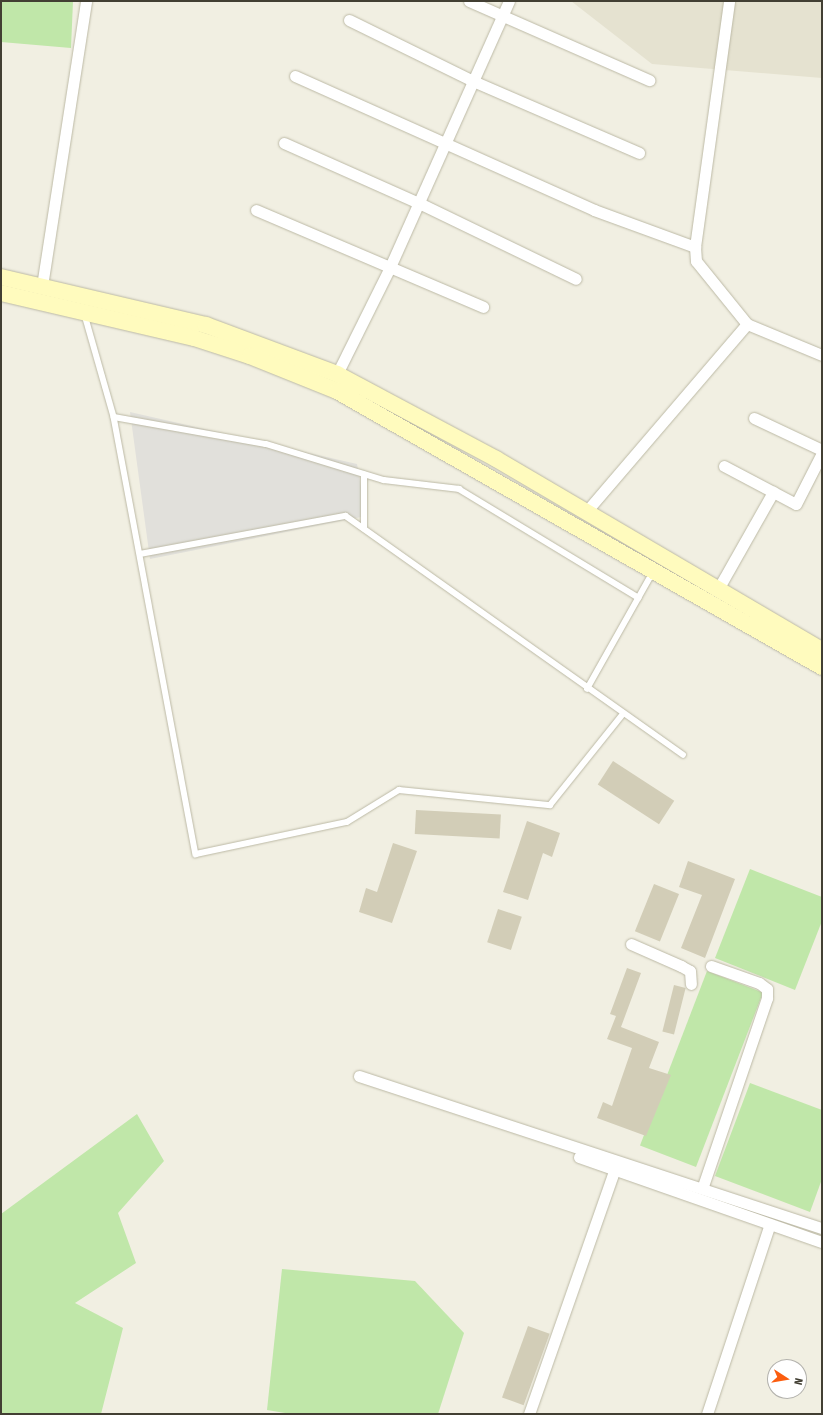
<!DOCTYPE html>
<html>
<head>
<meta charset="utf-8">
<style>
	body { margin:0 }
	#map { position:relative; width:823px; height:1415px; overflow:hidden; background:#f1efe2; font-family:"Fira Sans Condensed",sans-serif }
	div>[style] { position:absolute }
	[style*='--x'] { left:calc(var(--x)*1px); top:calc(var(--y)*1px); width:calc(var(--w)*1px); rotate:calc(var(--a)*1deg) }
	.residential>* { inset:0; background:#e5e2d0 }
	.green>* { inset:0; background:#c0e7a9; transform-origin:0 0 }
	.parking>* { inset:0; background:#e1e0db }
	.building>* { inset:0; background:#d2cdb7; transform-origin:0 0 }
	.roads { filter:drop-shadow(0 0 1px #bcb9a5) drop-shadow(0 0 1px #bcb9a5) }
	.lane>* { height:5.5px; margin:-2.75px; padding:0 2.75px; transform-origin:2.75px; border-radius:2.75px; background:#fff }
	.street>* { height:11px; margin:-5.5px; padding:0 5.5px; transform-origin:5.5px; border-radius:5.5px; background:#fff }
	.secondary>* { height:16px; margin:-8px; padding:0 8px; transform-origin:8px; border-radius:8px; background:#fffbbe }
	span { translate:-50% -50%; white-space:nowrap; text-align:center; line-height:1.15; -webkit-text-stroke:4px #fff; paint-order:stroke }
	.frame { position:absolute; inset:0; border:2px solid #423f33; pointer-events:none }
	.north { position:absolute; left:767px; top:1359px; width:40px; height:40px; box-sizing:border-box; background:#fff; border:1px solid #b3b2ad; border-radius:50%; rotate:102deg; font-size:11px; font-weight:700; line-height:16px; text-align:center; color:#423f33 }
	.north::after { content:''; display:block; margin:auto; width:14px; height:18px; background:#fb5d0f; clip-path:polygon(50% 0,100% 100%,50% 72%,0 100%) }
</style>
</head>
<body>
<div id="map">
	<div class="residential">
		<div style="clip-path:polygon(571px 1px,822px 1px,822px 78px,652px 64px)"></div>
	</div>
	<div class="green">
		<div style="clip-path:polygon(1px 1px,73px 1px,71px 48px,1px 42px)"></div>
		<div style="clip-path:polygon(750px 869px,822px 897px,822px 921px,795px 990px,715px 958px)"></div>
		<div style="left:707px;top:971px;width:60px;height:187px;rotate:21deg"></div>
		<div style="clip-path:polygon(750px 1083px,822px 1110px,822px 1179px,810px 1212px,715px 1176px)"></div>
		<div style="clip-path:polygon(137px 1114px,164px 1161px,118px 1213px,136px 1263px,75px 1303px,123px 1328px,101px 1414px,1px 1414px,1px 1214px)"></div>
		<div style="clip-path:polygon(282px 1269px,415px 1281px,464px 1333px,438px 1414px,291px 1414px,267px 1410px)"></div>
	</div>
	<div class="parking">
		<div style="clip-path:polygon(130px 412px,357px 464px,366px 516px,150px 559px)"></div>
	</div>
	<div class="building">
		<div style="left:613px;top:761px;width:73px;height:28px;rotate:33deg"></div>
		<div style="left:416px;top:810px;width:85px;height:24px;rotate:3deg"></div>
		<div style="clip-path:polygon(527px 821px,560px 833px,552px 857px,543px 853px,528px 900px,503px 892px)"></div>
		<div style="clip-path:polygon(393px 843px,417px 851px,392px 923px,359px 912px,366px 888px,377px 892px)"></div>
		<div style="clip-path:polygon(688px 861px,735px 879px,705px 958px,681px 948px,702px 895px,679px 887px)"></div>
		<div style="left:654px;top:884px;width:27px;height:51px;rotate:22deg"></div>
		<div style="left:498px;top:909px;width:25px;height:35px;rotate:18deg"></div>
		<div style="clip-path:polygon(627px 968px,641px 973px,621px 1027px,659px 1042px,649px 1068px,671px 1075px,646px 1136px,597px 1118px,603px 1102px,612px 1106px,632px 1048px,607px 1039px,616px 1016px,610px 1014px)"></div>
		<div style="left:674px;top:985px;width:12px;height:48px;rotate:14deg"></div>
		<div style="left:528px;top:1326px;width:23px;height:76px;rotate:20deg"></div>
	</div>
	<div class="roads">
		<div class="lane">
			<div style="--x:85;--y:315;--w:106;--a:74.1"></div>
			<div style="--x:114;--y:417;--w:445;--a:79.4"></div>
			<div style="--x:196;--y:854;--w:154;--a:-12"></div>
			<div style="--x:347;--y:822;--w:61;--a:-31.6"></div>
			<div style="--x:399;--y:790;--w:152;--a:5.7"></div>
			<div style="--x:550;--y:805;--w:117;--a:-51.3"></div>
			<div style="--x:114;--y:417;--w:154;--a:10.1"></div>
			<div style="--x:266;--y:444;--w:123;--a:17"></div>
			<div style="--x:384;--y:480;--w:76;--a:6.8"></div>
			<div style="--x:459;--y:489;--w:210;--a:31.2"></div>
			<div style="--x:364;--y:529;--w:54;--a:-90"></div>
			<div style="--x:140;--y:554;--w:209;--a:-10.5"></div>
			<div style="--x:346;--y:516;--w:413;--a:35.3"></div>
			<div style="--x:587;--y:689;--w:134;--a:-60.6"></div>
		</div>
		<div class="street">
			<div style="--x:469;--y:1;--w:197;--a:23.7"></div>
			<div style="--x:349;--y:20;--w:138;--a:26.2"></div>
			<div style="--x:473;--y:81;--w:181;--a:23.4"></div>
			<div style="--x:295;--y:76;--w:328;--a:24.1"></div>
			<div style="--x:594;--y:210;--w:108;--a:20.1"></div>
			<div style="--x:284;--y:143;--w:148;--a:24"></div>
			<div style="--x:419;--y:203;--w:174;--a:25.8"></div>
			<div style="--x:256;--y:210;--w:247;--a:23.1"></div>
			<div style="--x:42;--y:286;--w:288;--a:-81.2"></div>
			<div style="--x:747;--y:324;--w:81;--a:22.5"></div>
			<div style="--x:337;--y:374;--w:119;--a:-63.6"></div>
			<div style="--x:390;--y:267;--w:291;--a:-65.9"></div>
			<div style="--x:754;--y:418;--w:75;--a:25.2"></div>
			<div style="--x:724;--y:466;--w:81;--a:27.8"></div>
			<div style="--x:796;--y:504;--w:57;--a:-63"></div>
			<div style="--x:585;--y:513;--w:249;--a:-49.4"></div>
			<div style="--x:747;--y:324;--w:81;--a:-129"></div>
			<div style="--x:696;--y:261;--w:14;--a:-94"></div>
			<div style="--x:695;--y:247;--w:248;--a:-82.1"></div>
			<div style="--x:717;--y:591;--w:114;--a:-60.5"></div>
			<div style="--x:631;--y:944;--w:55;--a:23.7"></div>
			<div style="--x:681;--y:966;--w:10;--a:29"></div>
			<div style="--x:690;--y:971;--w:13;--a:86"></div>
			<div style="--x:359;--y:1076;--w:487;--a:18.2"></div>
			<div style="--x:579;--y:1157;--w:257;--a:19.3"></div>
			<div style="--x:703;--y:1186;--w:199;--a:-71.2"></div>
			<div style="--x:767;--y:998;--w:9;--a:-90"></div>
			<div style="--x:767;--y:989;--w:10;--a:-143"></div>
			<div style="--x:759;--y:983;--w:51;--a:-160.5"></div>
			<div style="--x:529;--y:1414;--w:260;--a:-70.7"></div>
			<div style="--x:707;--y:1414;--w:200;--a:-71.7"></div>
		</div>
		<div class="secondary">
			<div style="--x:1;--y:277;--w:211;--a:13.2"></div>
			<div style="--x:206;--y:325;--w:140;--a:20.5"></div>
			<div style="--x:337;--y:374;--w:180;--a:28.1"></div>
			<div style="--x:496;--y:459;--w:378;--a:30.4"></div>
			<div style="--x:1;--y:293;--w:198;--a:13.1"></div>
			<div style="--x:194;--y:338;--w:59;--a:17.8"></div>
			<div style="--x:250;--y:356;--w:94;--a:21.9"></div>
			<div style="--x:337;--y:391;--w:558;--a:29.64"></div>
		</div>
	</div>
	<div class="frame"></div>
	<div class="north">N</div>
</div>
</body>
</html>
